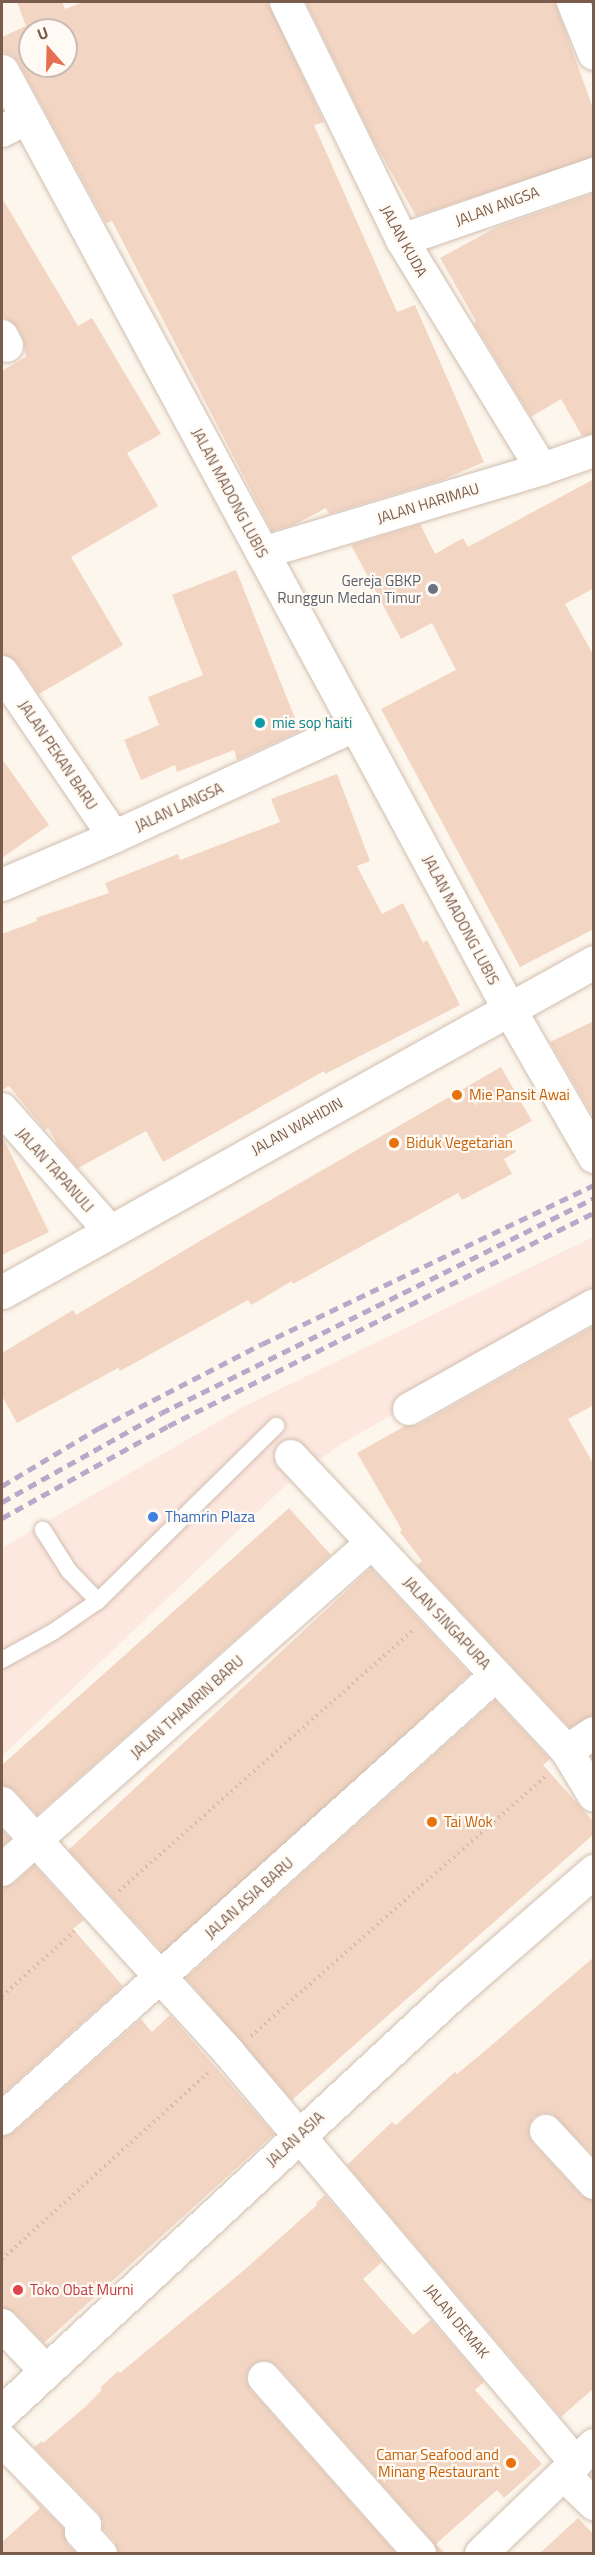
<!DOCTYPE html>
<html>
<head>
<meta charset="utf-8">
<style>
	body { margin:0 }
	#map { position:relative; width:595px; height:2555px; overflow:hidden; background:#fdf6ec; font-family:"Titillium Web",sans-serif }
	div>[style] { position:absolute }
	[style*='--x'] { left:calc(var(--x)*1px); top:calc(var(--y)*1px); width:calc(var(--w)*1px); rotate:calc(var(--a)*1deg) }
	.commercial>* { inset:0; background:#fde8e0 }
	.building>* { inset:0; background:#f3d5c3; transform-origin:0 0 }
	.path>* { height:4px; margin-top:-2px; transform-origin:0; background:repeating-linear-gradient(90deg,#d9b8a5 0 1.5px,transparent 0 6px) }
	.roads { filter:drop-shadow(0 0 2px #d1beb0) drop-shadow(0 0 2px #d1beb0) }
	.service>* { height:16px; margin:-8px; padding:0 8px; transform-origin:8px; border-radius:8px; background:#fff }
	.minor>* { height:32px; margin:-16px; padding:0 16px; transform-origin:16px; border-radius:16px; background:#fff }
	.tertiary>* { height:33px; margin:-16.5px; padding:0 16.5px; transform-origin:16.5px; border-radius:16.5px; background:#fff }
	.secondary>* { height:33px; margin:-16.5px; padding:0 16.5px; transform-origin:16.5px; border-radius:16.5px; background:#fff }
	.rail>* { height:4.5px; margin-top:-2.25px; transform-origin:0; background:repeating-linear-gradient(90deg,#b9a8c9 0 9px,transparent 0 15px) }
	.dots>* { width:16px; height:16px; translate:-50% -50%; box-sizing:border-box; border:3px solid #fffaf3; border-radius:50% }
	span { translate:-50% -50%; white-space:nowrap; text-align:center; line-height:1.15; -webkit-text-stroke:4.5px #fffaf3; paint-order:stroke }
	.street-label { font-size:15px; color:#7a5c4d }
	.worship-label { font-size:15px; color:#5b616d }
	.right { translate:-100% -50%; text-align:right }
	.culture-label { font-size:15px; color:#0d838f }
	.left { translate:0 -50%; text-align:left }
	.food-label { font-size:15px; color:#c56008 }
	.shop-label { font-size:15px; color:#366cbe }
	.health-label { font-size:15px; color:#be3a42 }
	.frame { position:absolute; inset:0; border:3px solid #7a5c4d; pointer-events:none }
	.north { position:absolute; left:18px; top:18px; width:60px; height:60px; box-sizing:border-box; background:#fffaf3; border:2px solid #cabbb1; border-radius:50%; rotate:340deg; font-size:16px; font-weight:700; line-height:24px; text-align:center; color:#7a5c4d }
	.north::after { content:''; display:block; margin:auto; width:21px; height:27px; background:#e76f51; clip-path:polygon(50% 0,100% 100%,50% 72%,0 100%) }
</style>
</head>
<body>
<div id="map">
	<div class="commercial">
		<div style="clip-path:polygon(593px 1237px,593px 1298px,338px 1446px,285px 1486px,2px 1756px,2px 1548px,243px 1407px)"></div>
	</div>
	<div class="building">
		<div style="clip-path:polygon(evenodd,17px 2px,62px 2px,65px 9px,83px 2px,268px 2px,324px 122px,314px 125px,397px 312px,415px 305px,484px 462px,442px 480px,329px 514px,326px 508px,294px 525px,272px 531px,112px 221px,106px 223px,18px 62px,11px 55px,2px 52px,2px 37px,26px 26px,17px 2px,30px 30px,66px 30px,66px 66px,30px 66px,30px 30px)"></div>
		<div style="clip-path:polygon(306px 2px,555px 2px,594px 111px,594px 157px,416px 216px,372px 138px)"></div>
		<div style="clip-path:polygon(594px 193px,594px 434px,582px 436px,561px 399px,531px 417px,474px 323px,476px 321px,440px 258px,497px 227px)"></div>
		<div style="clip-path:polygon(2px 198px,78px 326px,92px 318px,161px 434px,127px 453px,158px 506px,71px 557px,123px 645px,39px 694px,16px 661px,2px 654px,2px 371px,26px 357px,23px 339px,18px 328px,2px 316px)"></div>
		<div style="clip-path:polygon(594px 479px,594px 588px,565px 604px,594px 656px,594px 929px,520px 967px,381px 709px,456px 670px,432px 623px,401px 639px,351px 545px,420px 524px,435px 554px,463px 538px,468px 547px)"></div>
		<div style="clip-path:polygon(236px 570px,300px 731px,237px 760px,234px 750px,177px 772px,175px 765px,141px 780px,124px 740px,159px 725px,148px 697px,203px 675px,172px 595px)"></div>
		<div style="clip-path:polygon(2px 759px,49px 825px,2px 858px)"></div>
		<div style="clip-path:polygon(337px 774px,370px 861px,357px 866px,382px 914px,403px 903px,423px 943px,427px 940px,460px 1005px,325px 1074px,324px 1071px,163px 1162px,146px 1131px,78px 1168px,58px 1145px,48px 1128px,45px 1130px,9px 1086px,2px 1090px,2px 934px,37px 921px,36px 918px,109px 893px,105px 883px,178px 854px,180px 860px,280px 822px,271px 799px)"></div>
		<div style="clip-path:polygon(594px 1021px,594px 1118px,550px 1042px)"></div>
		<div style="clip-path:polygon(501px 1067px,532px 1121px,506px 1135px,516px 1152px,504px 1159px,512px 1174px,462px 1200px,458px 1193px,293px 1284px,292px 1281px,251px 1305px,248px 1300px,120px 1371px,118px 1368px,17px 1423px,2px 1396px,2px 1353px,73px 1310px,76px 1315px,210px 1235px)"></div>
		<div style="clip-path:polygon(2px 1136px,49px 1232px,2px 1255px)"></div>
		<div style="clip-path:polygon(594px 1326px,594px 1405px,568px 1419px,594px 1465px,594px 1715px,570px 1728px,417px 1565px,422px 1561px,400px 1532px,402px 1530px,357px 1453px,405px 1426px,418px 1425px)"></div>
		<div style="clip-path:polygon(289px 1508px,331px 1555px,37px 1815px,15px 1791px,2px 1785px,2px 1765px)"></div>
		<div style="left:371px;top:1568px;width:145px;height:414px;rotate:47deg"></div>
		<div style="clip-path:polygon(495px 1700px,550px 1759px,543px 1765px,594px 1822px,594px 1834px,292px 2100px,186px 1978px)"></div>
		<div style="clip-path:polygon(2px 1829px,10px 1839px,2px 1846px)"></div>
		<div style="clip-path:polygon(34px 1865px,84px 1920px,73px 1929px,123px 1986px,2px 2095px,2px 1887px,13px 1884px)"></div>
		<div style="clip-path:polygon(594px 1957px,594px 2156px,552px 2114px,543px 2113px,534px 2117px,529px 2126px,529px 2136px,533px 2143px,581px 2195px,594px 2200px,594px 2388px,561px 2417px,347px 2165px,392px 2122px,396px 2125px,455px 2072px,457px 2074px,486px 2050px)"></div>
		<div style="clip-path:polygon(170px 2015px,274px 2134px,44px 2343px,15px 2313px,2px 2308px,2px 2136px,14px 2132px,141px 2019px,152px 2032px)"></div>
		<div style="clip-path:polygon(325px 2195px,382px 2262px,363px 2279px,413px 2335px,431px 2320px,484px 2382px,475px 2390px,542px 2464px,504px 2498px,497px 2490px,473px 2511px,436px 2544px,445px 2553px,438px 2553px,433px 2542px,277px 2366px,269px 2361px,260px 2361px,252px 2365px,247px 2373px,247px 2382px,251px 2390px,396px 2553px,118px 2553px,115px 2542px,102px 2528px,103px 2522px,98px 2512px,34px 2447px,42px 2441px,43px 2443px,85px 2407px,102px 2390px,100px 2388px,118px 2371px,120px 2373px,243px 2271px,317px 2205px,316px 2203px)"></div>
		<div style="clip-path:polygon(15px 2480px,64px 2529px,67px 2544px,76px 2553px,2px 2553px,2px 2542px,40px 2508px)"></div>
		<div style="clip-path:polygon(578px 2518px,594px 2535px,594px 2553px,540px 2553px)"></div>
	</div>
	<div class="path">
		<div style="--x:119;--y:1891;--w:395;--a:-41.6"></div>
		<div style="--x:2;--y:1996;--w:102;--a:-41.8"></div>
		<div style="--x:251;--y:2036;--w:395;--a:-41.4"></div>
		<div style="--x:2;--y:2259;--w:279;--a:-42.1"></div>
	</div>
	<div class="roads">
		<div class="service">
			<div style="--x:98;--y:1601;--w:250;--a:-44.5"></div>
			<div style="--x:2;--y:1660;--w:58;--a:-28.8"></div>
			<div style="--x:53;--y:1632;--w:55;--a:-34.6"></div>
			<div style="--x:98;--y:1601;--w:42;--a:-134"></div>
			<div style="--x:69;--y:1571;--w:49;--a:-122.4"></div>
		</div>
		<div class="minor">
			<div style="--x:286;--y:2;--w:265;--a:64"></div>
			<div style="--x:402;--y:240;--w:268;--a:58.6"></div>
			<div style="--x:573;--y:2;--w:56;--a:68"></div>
			<div style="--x:2;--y:131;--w:28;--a:-27"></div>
			<div style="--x:402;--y:240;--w:203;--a:-19"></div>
			<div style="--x:2;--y:336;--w:11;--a:63"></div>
			<div style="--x:262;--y:553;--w:292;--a:-16.7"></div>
			<div style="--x:542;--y:469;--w:55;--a:-19.1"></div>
			<div style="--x:2;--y:672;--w:199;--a:55.8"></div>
			<div style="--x:2;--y:885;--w:122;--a:-23.2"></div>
			<div style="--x:114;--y:837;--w:267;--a:-24.8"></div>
			<div style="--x:2;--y:1109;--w:162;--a:48.5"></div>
			<div style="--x:409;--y:1409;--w:212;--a:-29.3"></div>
			<div style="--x:291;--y:1456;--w:404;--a:46.9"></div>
			<div style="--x:567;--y:1751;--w:52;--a:59"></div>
			<div style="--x:567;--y:1751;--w:32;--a:-34"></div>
			<div style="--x:2;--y:1803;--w:339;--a:47.7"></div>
			<div style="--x:230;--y:2054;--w:536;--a:49.77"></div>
			<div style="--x:2;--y:1870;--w:494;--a:-41.5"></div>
			<div style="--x:2;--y:2119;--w:664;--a:-41.95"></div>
			<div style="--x:546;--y:2131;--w:71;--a:47.3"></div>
			<div style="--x:2;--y:2325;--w:62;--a:46.3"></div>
			<div style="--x:264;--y:2378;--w:235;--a:48.4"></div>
			<div style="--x:2;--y:2440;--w:119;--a:45.7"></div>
			<div style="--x:85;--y:2525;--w:8;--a:120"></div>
			<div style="--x:81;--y:2532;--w:30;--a:48"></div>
			<div style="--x:564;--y:2475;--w:42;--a:44"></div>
			<div style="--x:481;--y:2554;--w:157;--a:-44"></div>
		</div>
		<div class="tertiary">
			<div style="--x:2;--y:71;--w:1066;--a:61.61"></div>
			<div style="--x:509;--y:1009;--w:170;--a:60"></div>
			<div style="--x:2;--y:1292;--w:678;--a:-29.14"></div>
		</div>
		<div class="secondary">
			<div style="--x:2;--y:2412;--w:611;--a:-42.88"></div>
			<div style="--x:450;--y:1996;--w:191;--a:-41"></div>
		</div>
	</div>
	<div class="rail">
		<div style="--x:2;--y:1486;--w:113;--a:-30.9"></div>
		<div style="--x:99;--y:1428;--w:183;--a:-27.3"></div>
		<div style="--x:262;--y:1344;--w:368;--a:-25.6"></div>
		<div style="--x:2;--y:1502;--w:182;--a:-29.2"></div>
		<div style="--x:161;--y:1413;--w:483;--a:-26.4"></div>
		<div style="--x:2;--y:1518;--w:190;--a:-29"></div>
		<div style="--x:168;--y:1426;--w:476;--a:-26.6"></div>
	</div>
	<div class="dots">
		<div style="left:433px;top:589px;background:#6b7280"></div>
		<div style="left:260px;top:723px;background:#0f9aa8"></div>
		<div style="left:457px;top:1095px;background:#e8710a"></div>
		<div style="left:394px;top:1143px;background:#e8710a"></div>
		<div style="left:153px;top:1517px;background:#3f7fe0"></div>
		<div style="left:432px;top:1822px;background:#e8710a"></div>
		<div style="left:18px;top:2290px;background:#e0444e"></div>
		<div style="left:511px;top:2463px;background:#e8710a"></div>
	</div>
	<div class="street-label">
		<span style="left:497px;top:206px;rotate:-20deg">JALAN ANGSA</span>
		<span style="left:404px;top:241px;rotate:61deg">JALAN KUDA</span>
		<span style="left:230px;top:493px;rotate:62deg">JALAN MADONG LUBIS</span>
		<span style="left:428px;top:503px;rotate:-17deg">JALAN HARIMAU</span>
		<span style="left:58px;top:755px;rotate:56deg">JALAN PEKAN BARU</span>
		<span style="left:179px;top:807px;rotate:-25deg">JALAN LANGSA</span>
		<span style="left:461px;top:920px;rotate:62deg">JALAN MADONG LUBIS</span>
		<span style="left:297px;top:1126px;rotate:-29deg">JALAN WAHIDIN</span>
		<span style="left:55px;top:1170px;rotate:48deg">JALAN TAPANULI</span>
		<span style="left:447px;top:1623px;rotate:47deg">JALAN SINGAPURA</span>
		<span style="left:187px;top:1707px;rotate:-42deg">JALAN THAMRIN BARU</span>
		<span style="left:249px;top:1898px;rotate:-42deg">JALAN ASIA BARU</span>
		<span style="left:295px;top:2139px;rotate:-43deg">JALAN ASIA</span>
		<span style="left:457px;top:2321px;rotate:50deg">JALAN DEMAK</span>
	</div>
	<div class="worship-label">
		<span class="right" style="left:421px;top:589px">Gereja GBKP<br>Runggun Medan Timur</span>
	</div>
	<div class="culture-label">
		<span class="left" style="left:272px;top:723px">mie sop haiti</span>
	</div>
	<div class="food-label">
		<span class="left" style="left:469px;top:1095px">Mie Pansit Awai</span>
		<span class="left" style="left:406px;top:1143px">Biduk Vegetarian</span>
		<span class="left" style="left:444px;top:1822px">Tai Wok</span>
		<span class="right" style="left:499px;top:2463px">Camar Seafood and<br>Minang Restaurant</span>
	</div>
	<div class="shop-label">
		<span class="left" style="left:165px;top:1517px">Thamrin Plaza</span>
	</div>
	<div class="health-label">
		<span class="left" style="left:30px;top:2290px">Toko Obat Murni</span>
	</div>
	<div class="frame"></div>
	<div class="north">U</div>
</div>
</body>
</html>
